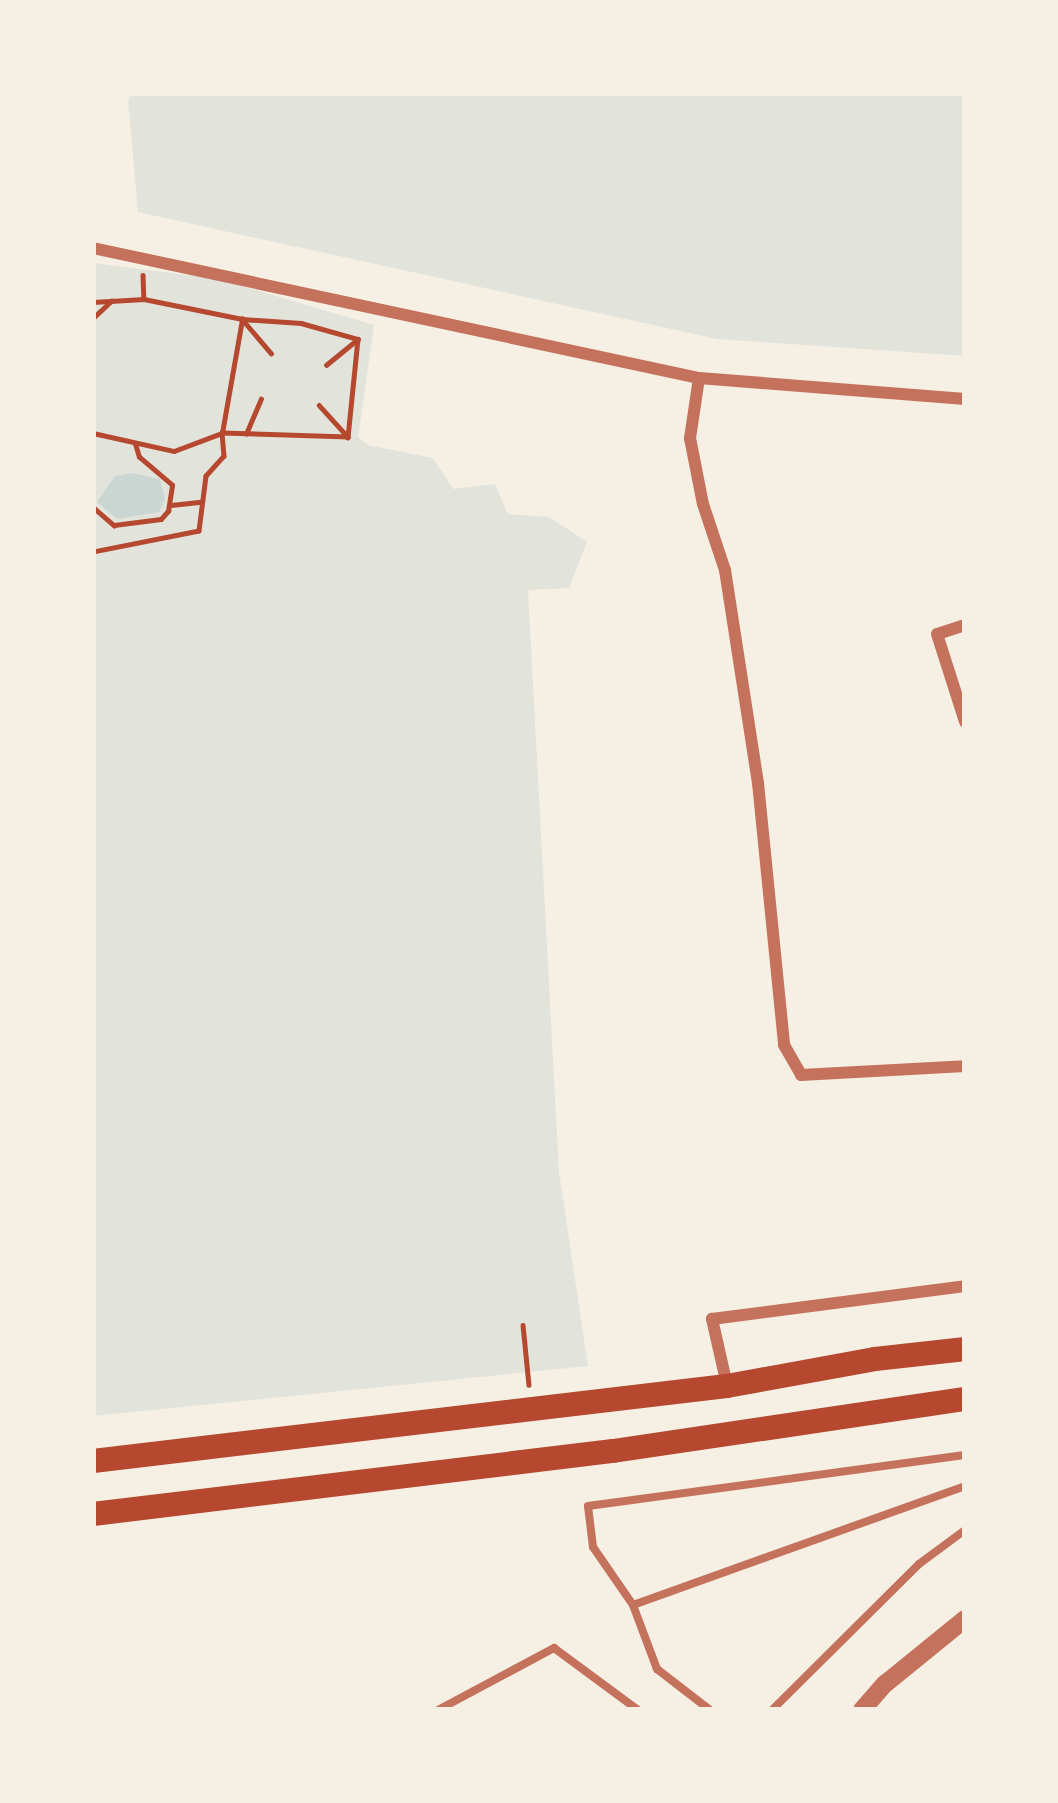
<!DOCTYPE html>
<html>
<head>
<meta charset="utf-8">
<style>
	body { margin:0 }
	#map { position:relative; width:1058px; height:1803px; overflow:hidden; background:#f6efe4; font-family:Figtree,sans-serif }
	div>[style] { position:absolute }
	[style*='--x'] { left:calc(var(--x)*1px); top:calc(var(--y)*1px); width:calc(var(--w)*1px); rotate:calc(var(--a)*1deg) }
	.green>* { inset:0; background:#e2e4dc }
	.water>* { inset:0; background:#c9d6d2 }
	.path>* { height:4.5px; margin:-2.25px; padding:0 2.25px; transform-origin:2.25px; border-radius:2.25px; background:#b5482f }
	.service>* { height:8px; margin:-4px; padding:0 4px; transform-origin:4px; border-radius:4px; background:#c5725c }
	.minor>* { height:12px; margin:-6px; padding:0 6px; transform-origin:6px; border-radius:6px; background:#c5725c }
	.tertiary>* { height:18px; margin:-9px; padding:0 9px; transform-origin:9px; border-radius:9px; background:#c5725c }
	.trunk>* { height:24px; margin:-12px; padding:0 12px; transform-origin:12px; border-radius:12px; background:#b5482f }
	span { translate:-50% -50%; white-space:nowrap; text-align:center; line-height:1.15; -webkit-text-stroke:12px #f6efe4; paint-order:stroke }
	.frame { position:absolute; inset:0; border:96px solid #f6efe4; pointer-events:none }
</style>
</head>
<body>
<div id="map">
	<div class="green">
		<div style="clip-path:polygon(131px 93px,965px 93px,965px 356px,717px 339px,138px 212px,128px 100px)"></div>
		<div style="clip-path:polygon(93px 263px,219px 279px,374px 325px,358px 437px,368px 445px,433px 458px,453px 489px,495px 484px,508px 514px,549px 517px,587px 542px,569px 588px,528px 590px,559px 1172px,588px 1366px,93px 1416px)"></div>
	</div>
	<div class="water">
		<div style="clip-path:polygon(132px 473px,160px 479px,165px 499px,159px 512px,117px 519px,97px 502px,115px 476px)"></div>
	</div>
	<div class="path">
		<div style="--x:143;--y:275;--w:24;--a:88"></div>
		<div style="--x:93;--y:302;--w:51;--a:-3.4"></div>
		<div style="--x:144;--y:299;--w:100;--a:11.5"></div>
		<div style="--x:242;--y:319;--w:59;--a:3.9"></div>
		<div style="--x:301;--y:323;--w:59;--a:15.7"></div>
		<div style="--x:358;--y:339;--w:99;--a:95.8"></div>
		<div style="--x:348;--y:437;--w:126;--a:-178.2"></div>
		<div style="--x:222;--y:433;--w:116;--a:-80"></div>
		<div style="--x:93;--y:318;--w:25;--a:-43"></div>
		<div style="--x:242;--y:319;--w:45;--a:49.5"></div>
		<div style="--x:326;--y:365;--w:41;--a:-39.1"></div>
		<div style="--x:319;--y:405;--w:43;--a:47.8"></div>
		<div style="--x:93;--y:433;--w:83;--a:12.5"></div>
		<div style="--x:174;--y:451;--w:51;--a:-20.6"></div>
		<div style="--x:222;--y:433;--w:23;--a:85"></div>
		<div style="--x:224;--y:456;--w:27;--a:132"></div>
		<div style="--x:206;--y:476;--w:55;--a:97.3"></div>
		<div style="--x:199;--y:531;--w:108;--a:168.8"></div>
		<div style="--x:246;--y:434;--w:38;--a:-67"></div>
		<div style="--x:171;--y:505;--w:30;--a:-6"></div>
		<div style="--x:93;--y:507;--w:28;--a:41"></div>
		<div style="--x:114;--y:525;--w:47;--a:-7.3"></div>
		<div style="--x:161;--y:519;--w:11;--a:-49"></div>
		<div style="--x:168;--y:511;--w:26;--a:-81"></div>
		<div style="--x:172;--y:485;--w:43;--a:-139.7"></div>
		<div style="--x:139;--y:457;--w:14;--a:-107"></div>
		<div style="--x:523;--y:1325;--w:60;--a:84.3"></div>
	</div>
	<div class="service">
		<div style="--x:633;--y:1605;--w:353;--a:-19.7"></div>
		<div style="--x:438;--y:1710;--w:132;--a:-28.1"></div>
		<div style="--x:554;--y:1648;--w:104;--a:36.4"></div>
		<div style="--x:710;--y:1710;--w:67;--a:-142.3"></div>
		<div style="--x:657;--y:1669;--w:68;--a:-110.6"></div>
		<div style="--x:633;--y:1605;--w:70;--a:-124.6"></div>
		<div style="--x:593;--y:1547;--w:41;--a:-97"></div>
		<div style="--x:588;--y:1506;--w:380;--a:-7.7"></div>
		<div style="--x:772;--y:1710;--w:207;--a:-44.8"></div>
		<div style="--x:919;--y:1564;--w:57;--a:-36.5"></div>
	</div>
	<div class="minor">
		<div style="--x:93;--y:248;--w:620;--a:12.11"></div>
		<div style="--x:699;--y:378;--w:267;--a:4.5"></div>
		<div style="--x:699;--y:378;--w:61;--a:98.5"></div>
		<div style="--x:690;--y:438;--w:67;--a:78.9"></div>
		<div style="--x:703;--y:504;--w:70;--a:71.6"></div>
		<div style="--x:725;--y:570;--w:216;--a:81.2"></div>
		<div style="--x:758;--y:783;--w:263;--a:84.3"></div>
		<div style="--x:784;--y:1045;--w:34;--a:60"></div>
		<div style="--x:801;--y:1075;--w:164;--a:-3.1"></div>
		<div style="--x:965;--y:625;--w:29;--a:162"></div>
		<div style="--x:937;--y:634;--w:92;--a:72.3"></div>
		<div style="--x:727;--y:1385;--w:68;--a:-102.8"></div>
		<div style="--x:712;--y:1319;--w:255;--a:-7.4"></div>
	</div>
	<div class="tertiary">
		<div style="--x:862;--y:1710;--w:35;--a:-49"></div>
		<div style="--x:885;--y:1684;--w:103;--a:-39.1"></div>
	</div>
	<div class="trunk">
		<div style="--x:93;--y:1461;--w:638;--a:-6.75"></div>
		<div style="--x:727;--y:1386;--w:150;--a:-10.3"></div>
		<div style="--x:875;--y:1359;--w:91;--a:-6.3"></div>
		<div style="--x:93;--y:1514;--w:524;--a:-6.91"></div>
		<div style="--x:613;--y:1451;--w:356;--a:-8.4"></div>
	</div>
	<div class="frame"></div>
</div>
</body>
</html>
